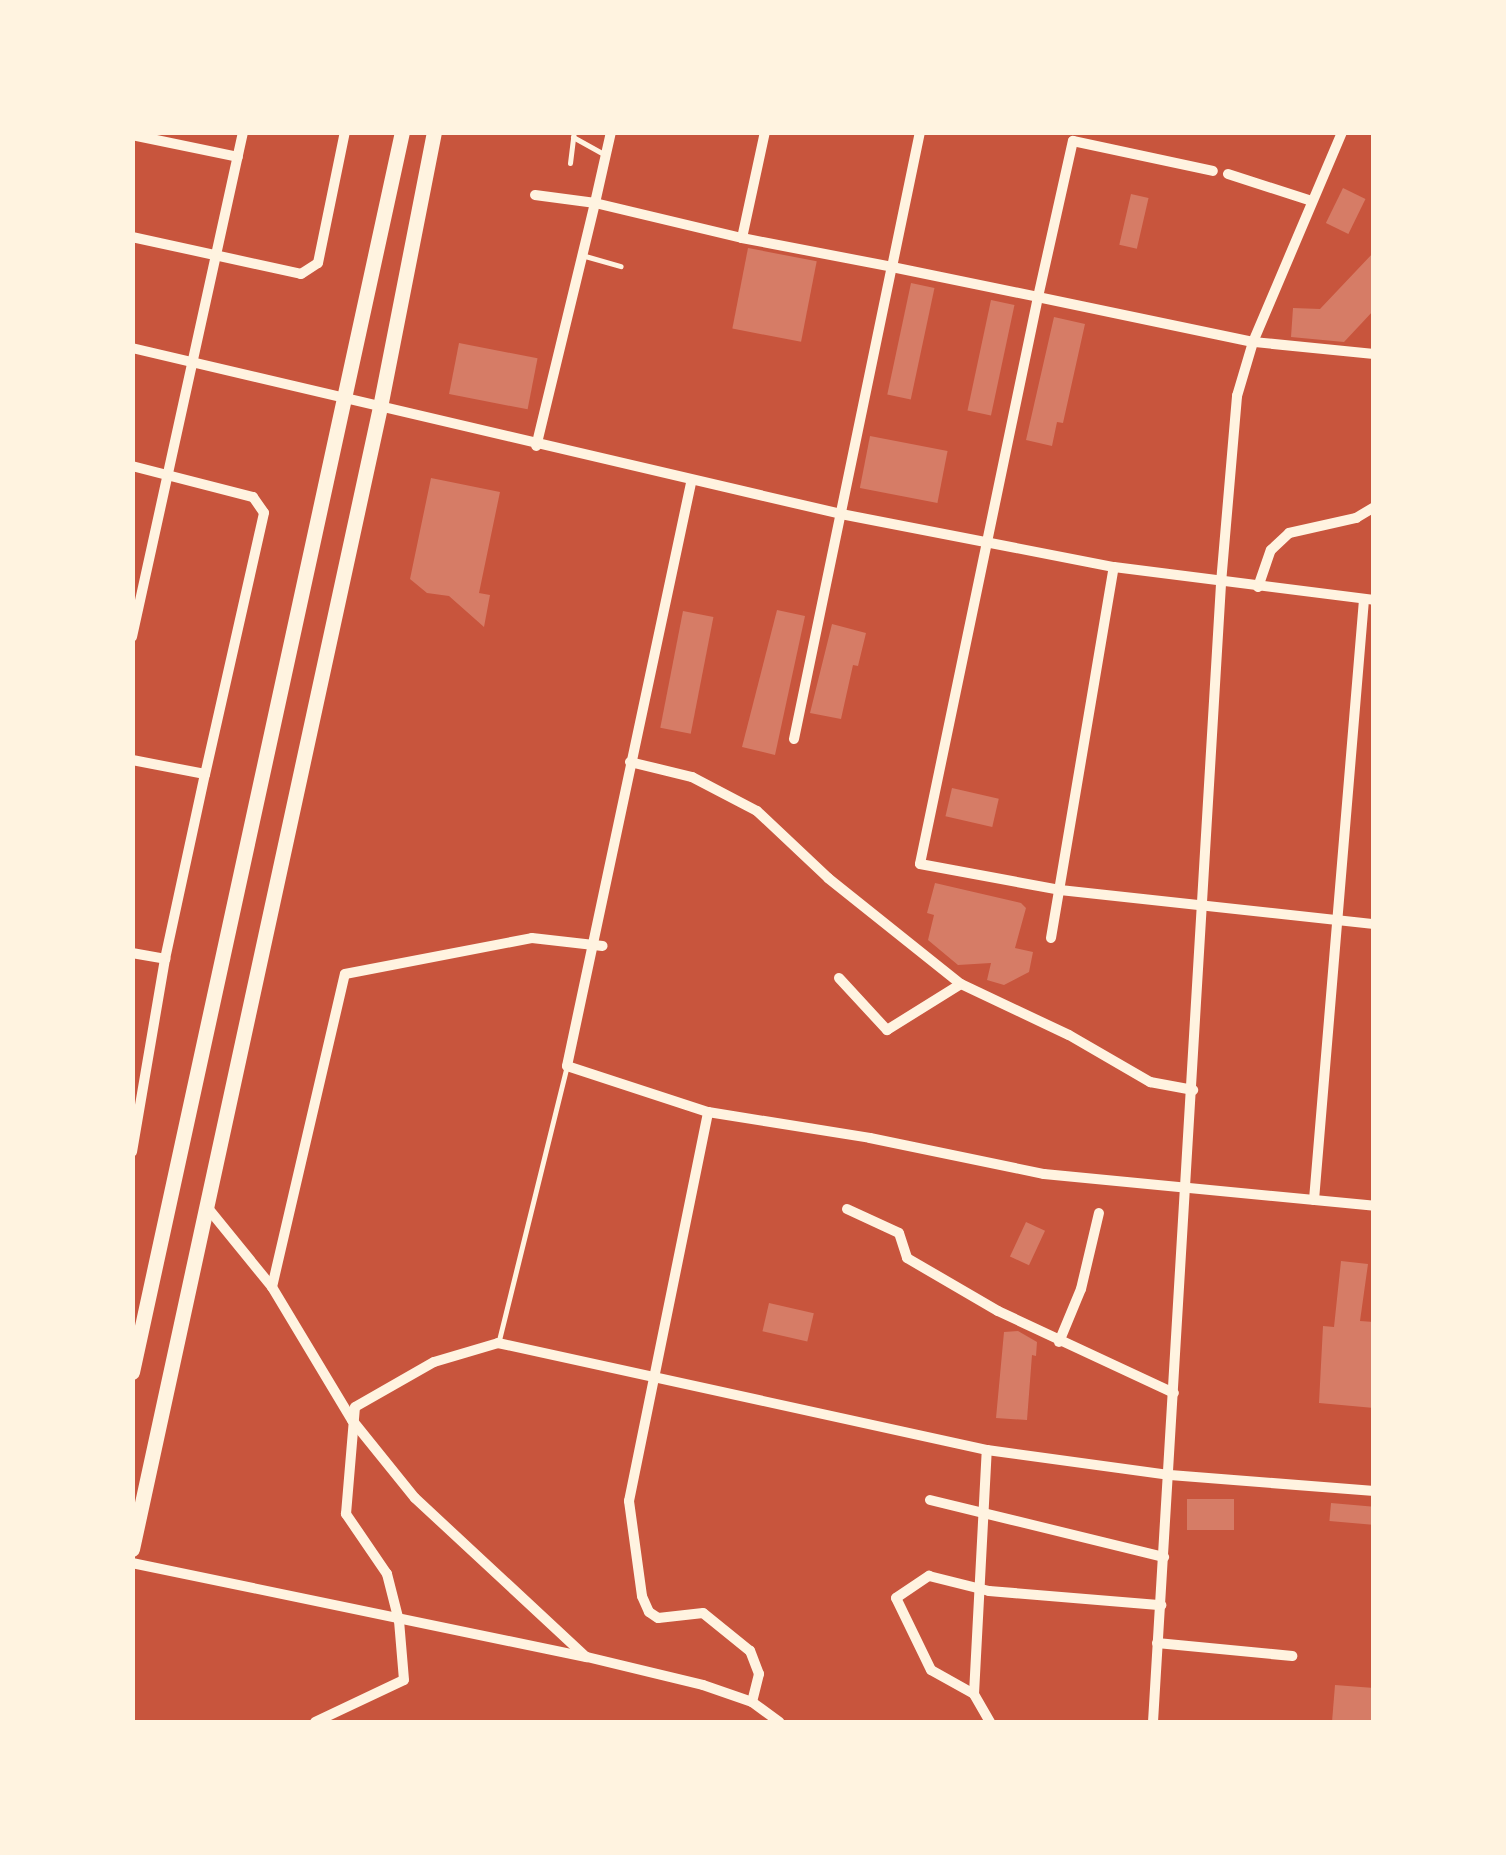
<!DOCTYPE html>
<html>
<head>
<meta charset="utf-8">
<style>
	body { margin:0 }
	#map { position:relative; width:1506px; height:1855px; overflow:hidden; background:#c8553d; font-family:"Roboto Serif",serif }
	div>[style] { position:absolute }
	[style*='--x'] { left:calc(var(--x)*1px); top:calc(var(--y)*1px); width:calc(var(--w)*1px); rotate:calc(var(--a)*1deg) }
	.building>* { inset:0; background:#d67c66; transform-origin:0 0 }
	.service>* { height:5px; margin:-2.5px; padding:0 2.5px; transform-origin:2.5px; border-radius:2.5px; background:#fff3e0 }
	.minor>* { height:10px; margin:-5px; padding:0 5px; transform-origin:5px; border-radius:5px; background:#fff3e0 }
	.primary>* { height:15px; margin:-7.5px; padding:0 7.5px; transform-origin:7.5px; border-radius:7.5px; background:#fff3e0 }
	span { translate:-50% -50%; white-space:nowrap; text-align:center; line-height:1.15; -webkit-text-stroke:9px #fff3e0; paint-order:stroke }
	.frame { position:absolute; inset:0; border:135px solid #fff3e0; pointer-events:none }
</style>
</head>
<body>
<div id="map">
	<div class="building">
		<div style="left:1343px;top:188px;width:25px;height:39px;rotate:26deg"></div>
		<div style="left:1131px;top:194px;width:18px;height:52px;rotate:13deg"></div>
		<div style="left:748px;top:248px;width:70px;height:82px;rotate:11deg"></div>
		<div style="clip-path:polygon(1374px 252px,1374px 310px,1344px 342px,1291px 337px,1293px 308px,1320px 309px)"></div>
		<div style="left:911px;top:283px;width:24px;height:114px;rotate:12deg"></div>
		<div style="left:991px;top:300px;width:24px;height:113px;rotate:12deg"></div>
		<div style="clip-path:polygon(1054px 317px,1085px 324px,1063px 423px,1057px 422px,1052px 446px,1026px 440px)"></div>
		<div style="left:459px;top:343px;width:80px;height:52px;rotate:11deg"></div>
		<div style="left:870px;top:436px;width:79px;height:53px;rotate:11deg"></div>
		<div style="clip-path:polygon(431px 478px,500px 492px,479px 593px,490px 595px,484px 627px,449px 596px,427px 593px,410px 579px)"></div>
		<div style="clip-path:polygon(777px 610px,805px 616px,775px 755px,742px 747px)"></div>
		<div style="left:683px;top:611px;width:31px;height:119px;rotate:11deg"></div>
		<div style="clip-path:polygon(832px 624px,866px 633px,858px 666px,853px 665px,841px 719px,810px 713px)"></div>
		<div style="left:952px;top:788px;width:48px;height:29px;rotate:13deg"></div>
		<div style="clip-path:polygon(935px 883px,1021px 903px,1026px 908px,1015px 948px,1033px 952px,1029px 972px,1004px 985px,987px 980px,991px 963px,958px 965px,928px 940px,934px 915px,927px 913px)"></div>
		<div style="left:1026px;top:1222px;width:21px;height:38px;rotate:25deg"></div>
		<div style="clip-path:polygon(1341px 1261px,1368px 1264px,1360px 1321px,1374px 1322px,1374px 1408px,1319px 1403px,1323px 1326px,1334px 1327px)"></div>
		<div style="left:769px;top:1303px;width:46px;height:29px;rotate:13deg"></div>
		<div style="clip-path:polygon(1018px 1331px,1037px 1342px,1036px 1356px,1032px 1355px,1027px 1420px,996px 1418px,1004px 1332px)"></div>
		<div style="left:1187px;top:1499px;width:47px;height:31px"></div>
		<div style="left:1331px;top:1503px;width:43px;height:18px;rotate:5deg"></div>
		<div style="clip-path:polygon(1335px 1685px,1374px 1688px,1374px 1722px,1332px 1722px)"></div>
	</div>
	<div class="service">
		<div style="--x:573;--y:137;--w:35;--a:29"></div>
		<div style="--x:570;--y:163;--w:31;--a:-83"></div>
		<div style="--x:585;--y:256;--w:37;--a:16"></div>
		<div style="--x:499;--y:1340;--w:282;--a:-76.1"></div>
	</div>
	<div class="minor">
		<div style="--x:611;--y:132;--w:73;--a:102.7"></div>
		<div style="--x:595;--y:203;--w:151;--a:13.4"></div>
		<div style="--x:742;--y:238;--w:153;--a:10.9"></div>
		<div style="--x:892;--y:267;--w:138;--a:-78.3"></div>
		<div style="--x:132;--y:135;--w:108;--a:11.7"></div>
		<div style="--x:1228;--y:174;--w:88;--a:17.8"></div>
		<div style="--x:535;--y:195;--w:61;--a:7.6"></div>
		<div style="--x:595;--y:203;--w:250;--a:103.6"></div>
		<div style="--x:132;--y:237;--w:173;--a:12.3"></div>
		<div style="--x:301;--y:274;--w:20;--a:-33"></div>
		<div style="--x:318;--y:263;--w:134;--a:-78.4"></div>
		<div style="--x:742;--y:238;--w:108;--a:-77.8"></div>
		<div style="--x:132;--y:348;--w:728;--a:13.18"></div>
		<div style="--x:841;--y:514;--w:278;--a:11"></div>
		<div style="--x:1114;--y:567;--w:262;--a:7.2"></div>
		<div style="--x:1374;--y:354;--w:122;--a:-174.3"></div>
		<div style="--x:1253;--y:342;--w:220;--a:-168.2"></div>
		<div style="--x:1038;--y:297;--w:579;--a:101.76"></div>
		<div style="--x:920;--y:864;--w:142;--a:10.5"></div>
		<div style="--x:1060;--y:890;--w:316;--a:6.2"></div>
		<div style="--x:132;--y:466;--w:125;--a:14.4"></div>
		<div style="--x:253;--y:497;--w:19;--a:55"></div>
		<div style="--x:264;--y:513;--w:268;--a:102.7"></div>
		<div style="--x:205;--y:774;--w:74;--a:-169.1"></div>
		<div style="--x:691;--y:483;--w:596;--a:102.01"></div>
		<div style="--x:567;--y:1066;--w:148;--a:18.1"></div>
		<div style="--x:708;--y:1112;--w:164;--a:9.1"></div>
		<div style="--x:870;--y:1138;--w:178;--a:11.7"></div>
		<div style="--x:1044;--y:1174;--w:332;--a:5.5"></div>
		<div style="--x:1258;--y:587;--w:39;--a:-71"></div>
		<div style="--x:1271;--y:550;--w:25;--a:-43"></div>
		<div style="--x:1289;--y:533;--w:69;--a:-12.6"></div>
		<div style="--x:1356;--y:518;--w:21;--a:-31"></div>
		<div style="--x:132;--y:637;--w:517;--a:-77.6"></div>
		<div style="--x:794;--y:739;--w:482;--a:-78.3"></div>
		<div style="--x:892;--y:267;--w:149;--a:11.6"></div>
		<div style="--x:1038;--y:297;--w:160;--a:-77.4"></div>
		<div style="--x:1073;--y:141;--w:143;--a:12.1"></div>
		<div style="--x:630;--y:762;--w:64;--a:13.6"></div>
		<div style="--x:692;--y:777;--w:73;--a:27.6"></div>
		<div style="--x:757;--y:811;--w:98;--a:43.3"></div>
		<div style="--x:828;--y:878;--w:170;--a:38.6"></div>
		<div style="--x:1051;--y:938;--w:376;--a:-80.4"></div>
		<div style="--x:132;--y:953;--w:34;--a:10"></div>
		<div style="--x:839;--y:978;--w:71;--a:47.3"></div>
		<div style="--x:887;--y:1030;--w:87;--a:-31.9"></div>
		<div style="--x:961;--y:984;--w:119;--a:25.3"></div>
		<div style="--x:1069;--y:1035;--w:94;--a:30.1"></div>
		<div style="--x:1150;--y:1082;--w:44;--a:10.5"></div>
		<div style="--x:132;--y:1152;--w:196;--a:-80.3"></div>
		<div style="--x:165;--y:959;--w:189;--a:-77.8"></div>
		<div style="--x:1314;--y:1200;--w:603;--a:-85.24"></div>
		<div style="--x:207;--y:1207;--w:103;--a:50.9"></div>
		<div style="--x:272;--y:1287;--w:155;--a:59"></div>
		<div style="--x:352;--y:1420;--w:100;--a:51.1"></div>
		<div style="--x:415;--y:1498;--w:233;--a:42.9"></div>
		<div style="--x:847;--y:1209;--w:57;--a:24.8"></div>
		<div style="--x:899;--y:1233;--w:26;--a:72"></div>
		<div style="--x:907;--y:1258;--w:105;--a:30.2"></div>
		<div style="--x:998;--y:1311;--w:194;--a:25"></div>
		<div style="--x:272;--y:1287;--w:321;--a:-76.9"></div>
		<div style="--x:345;--y:974;--w:190;--a:-10.9"></div>
		<div style="--x:532;--y:938;--w:71;--a:6.4"></div>
		<div style="--x:1059;--y:1342;--w:57;--a:-67.5"></div>
		<div style="--x:1081;--y:1289;--w:78;--a:-76.7"></div>
		<div style="--x:930;--y:1500;--w:241;--a:13.7"></div>
		<div style="--x:132;--y:1563;--w:465;--a:11.7"></div>
		<div style="--x:587;--y:1657;--w:119;--a:13.6"></div>
		<div style="--x:703;--y:1685;--w:52;--a:19.1"></div>
		<div style="--x:752;--y:1702;--w:29;--a:-76"></div>
		<div style="--x:759;--y:1674;--w:25;--a:-111"></div>
		<div style="--x:750;--y:1651;--w:60;--a:-141"></div>
		<div style="--x:703;--y:1613;--w:45;--a:173.7"></div>
		<div style="--x:658;--y:1618;--w:11;--a:-146"></div>
		<div style="--x:649;--y:1612;--w:17;--a:-114"></div>
		<div style="--x:642;--y:1596;--w:96;--a:-97.8"></div>
		<div style="--x:629;--y:1501;--w:397;--a:-78.5"></div>
		<div style="--x:1157;--y:1643;--w:136;--a:5.5"></div>
		<div style="--x:974;--y:1694;--w:244;--a:-87"></div>
		<div style="--x:752;--y:1702;--w:34;--a:36"></div>
		<div style="--x:315;--y:1722;--w:98;--a:-25.3"></div>
		<div style="--x:404;--y:1680;--w:59;--a:-94.8"></div>
		<div style="--x:399;--y:1621;--w:49;--a:-104.3"></div>
		<div style="--x:387;--y:1574;--w:73;--a:-124.3"></div>
		<div style="--x:346;--y:1514;--w:107;--a:-85.2"></div>
		<div style="--x:355;--y:1407;--w:91;--a:-29.7"></div>
		<div style="--x:434;--y:1362;--w:67;--a:-16.5"></div>
		<div style="--x:498;--y:1343;--w:501;--a:12.34"></div>
		<div style="--x:987;--y:1450;--w:185;--a:7.8"></div>
		<div style="--x:1170;--y:1475;--w:205;--a:4.5"></div>
		<div style="--x:990;--y:1722;--w:32;--a:-120"></div>
		<div style="--x:974;--y:1694;--w:49;--a:-150.8"></div>
		<div style="--x:931;--y:1670;--w:80;--a:-115.9"></div>
		<div style="--x:896;--y:1598;--w:40;--a:-34"></div>
		<div style="--x:929;--y:1576;--w:62;--a:14"></div>
		<div style="--x:989;--y:1591;--w:173;--a:4.7"></div>
		<div style="--x:1153;--y:1722;--w:1141;--a:-86.58"></div>
		<div style="--x:1221;--y:583;--w:188;--a:-85.1"></div>
		<div style="--x:1237;--y:396;--w:56;--a:-73.5"></div>
		<div style="--x:1253;--y:342;--w:228;--a:-67"></div>
	</div>
	<div class="primary">
		<div style="--x:132;--y:1372;--w:1269;--a:-77.72"></div>
		<div style="--x:132;--y:1549;--w:1169;--a:-77.75"></div>
		<div style="--x:380;--y:407;--w:280;--a:-78.9"></div>
	</div>
	<div class="frame"></div>
</div>
</body>
</html>
